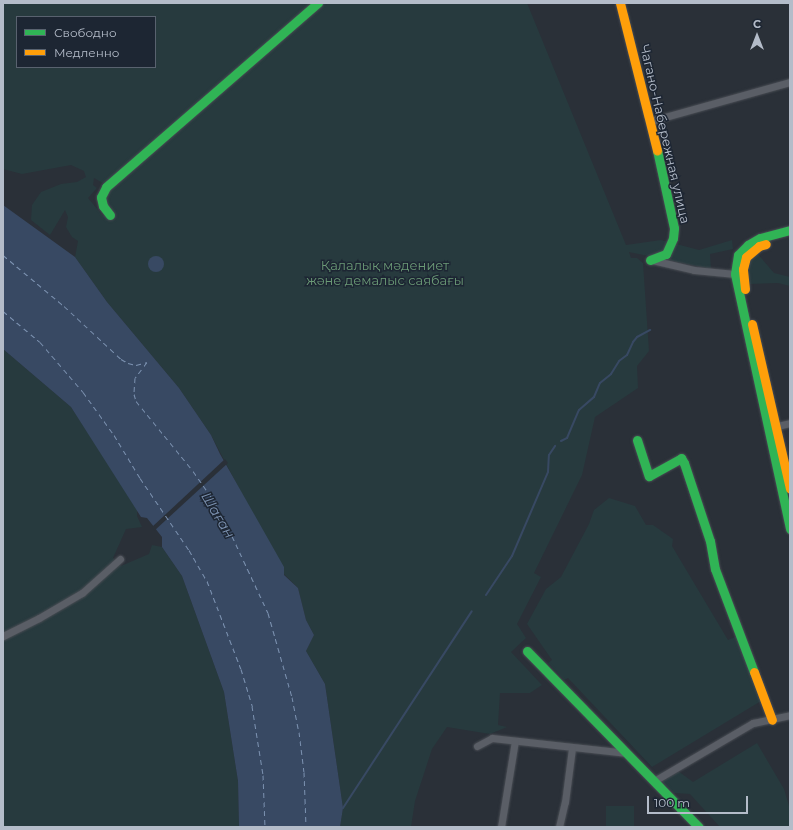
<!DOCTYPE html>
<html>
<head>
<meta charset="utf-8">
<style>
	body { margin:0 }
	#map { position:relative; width:793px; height:830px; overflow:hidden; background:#2a3038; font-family:Montserrat,sans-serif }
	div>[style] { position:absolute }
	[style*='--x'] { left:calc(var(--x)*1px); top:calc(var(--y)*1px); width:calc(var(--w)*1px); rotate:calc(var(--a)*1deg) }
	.green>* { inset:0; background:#273a3e; transform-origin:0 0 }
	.water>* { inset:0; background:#384963 }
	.round { border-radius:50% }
	.pier>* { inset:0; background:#2a3038 }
	.stream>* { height:2px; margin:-1px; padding:0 1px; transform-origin:1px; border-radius:1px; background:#384963 }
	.ferry>* { height:1px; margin-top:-0.5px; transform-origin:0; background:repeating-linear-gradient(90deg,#7c92b1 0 5px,transparent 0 9px) }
	.roads { filter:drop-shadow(0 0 1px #484c53) drop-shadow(0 0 1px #484c53) }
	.street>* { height:7px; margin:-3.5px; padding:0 3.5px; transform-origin:3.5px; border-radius:3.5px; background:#5a5e66 }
	.fast>* { height:9px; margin:-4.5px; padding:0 4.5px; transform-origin:4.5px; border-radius:4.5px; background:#30b455 }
	.slow>* { height:9px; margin:-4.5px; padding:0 4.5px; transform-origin:4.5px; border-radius:4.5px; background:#ff9f0a }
	span { translate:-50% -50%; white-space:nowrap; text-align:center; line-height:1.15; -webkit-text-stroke:3px #1d2633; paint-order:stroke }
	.street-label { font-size:13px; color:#b4bcc9 }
	.park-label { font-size:13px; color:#6b9a76 }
	.water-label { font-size:14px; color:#7c92b1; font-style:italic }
	.frame { position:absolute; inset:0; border:4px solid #b4bcc9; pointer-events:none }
	.legend { position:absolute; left:16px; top:16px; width:140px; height:52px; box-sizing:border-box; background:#1d2633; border:1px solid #59626f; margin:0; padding:5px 7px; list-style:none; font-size:12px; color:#b4bcc9 }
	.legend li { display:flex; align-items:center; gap:8px; height:20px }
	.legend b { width:20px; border:1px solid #59626f }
	.north { position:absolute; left:737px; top:16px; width:40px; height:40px; -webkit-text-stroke:3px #1d2633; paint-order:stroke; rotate:0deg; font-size:11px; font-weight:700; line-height:16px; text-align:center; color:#b4bcc9 }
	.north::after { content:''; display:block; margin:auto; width:14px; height:18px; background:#b4bcc9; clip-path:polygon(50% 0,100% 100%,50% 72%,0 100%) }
	.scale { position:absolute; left:647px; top:796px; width:101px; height:18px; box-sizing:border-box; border:2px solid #b4bcc9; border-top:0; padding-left:5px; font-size:12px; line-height:14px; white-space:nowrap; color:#b4bcc9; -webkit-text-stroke:3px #1d2633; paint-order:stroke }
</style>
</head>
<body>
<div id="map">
	<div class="green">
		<div style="clip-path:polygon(evenodd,3px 3px,527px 3px,626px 245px,661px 240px,699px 250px,732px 240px,733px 249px,710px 254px,711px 269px,629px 252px,631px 258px,637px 258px,643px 263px,649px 351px,637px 366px,638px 388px,595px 417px,582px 475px,534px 573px,541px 577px,517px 624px,526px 638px,511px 652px,542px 685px,530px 693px,500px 693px,498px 725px,507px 727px,490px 734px,447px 727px,432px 749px,415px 801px,411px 827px,340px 827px,343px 808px,325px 684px,306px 651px,314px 635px,306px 620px,298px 588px,284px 574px,211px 435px,179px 388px,107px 302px,75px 257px,78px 241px,72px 237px,66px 227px,68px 217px,65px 210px,50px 235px,31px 220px,32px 205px,41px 192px,61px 184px,77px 182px,86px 177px,84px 171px,71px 165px,22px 174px,3px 169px,3px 3px,17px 17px,155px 17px,155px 67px,17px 67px,17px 17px,3px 3px,94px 178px,108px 186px,103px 196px,106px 204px,111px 207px,103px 216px,88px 198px,97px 188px,93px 185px,94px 178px)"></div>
		<div style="clip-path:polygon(757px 253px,774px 273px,790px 277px,790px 286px,778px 283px,750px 284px,748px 278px,750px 262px)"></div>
		<div style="clip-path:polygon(3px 349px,71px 407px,137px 508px,137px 516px,142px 527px,126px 529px,113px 558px,121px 566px,149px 554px,152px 545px,162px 547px,182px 576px,224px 692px,238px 781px,239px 827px,3px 827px)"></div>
		<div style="clip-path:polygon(609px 498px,635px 506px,646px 525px,653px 525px,673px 539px,672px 546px,728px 640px,737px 636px,761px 701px,652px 767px,568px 678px,564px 680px,548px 663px,552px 660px,527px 624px,546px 589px,561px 577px,589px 524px,594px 510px)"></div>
		<div style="clip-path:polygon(757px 743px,784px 789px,790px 809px,790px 827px,720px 827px,690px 794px,674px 793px,662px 782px,678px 771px,693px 782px)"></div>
		<div style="left:606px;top:806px;width:28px;height:21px"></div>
	</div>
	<div class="water">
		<div style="clip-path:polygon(3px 205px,75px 257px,107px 302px,179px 388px,211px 435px,220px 454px,284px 567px,284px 575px,298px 588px,306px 620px,314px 635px,306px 651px,325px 684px,343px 808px,340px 827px,239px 827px,238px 781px,224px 692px,182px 576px,162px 547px,162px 537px,147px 518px,141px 517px,71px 407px,3px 349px)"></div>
		<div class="round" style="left:148px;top:256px;width:16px;height:16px"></div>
	</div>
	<div class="pier">
		<div style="clip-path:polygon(225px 459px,228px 463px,154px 531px,152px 527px)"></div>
	</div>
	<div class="stream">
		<div style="--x:561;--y:441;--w:7;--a:-27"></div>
		<div style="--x:567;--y:438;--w:30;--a:-67"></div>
		<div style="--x:579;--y:410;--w:20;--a:-41"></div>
		<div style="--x:594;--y:397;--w:15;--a:-67"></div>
		<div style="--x:600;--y:383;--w:14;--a:-39"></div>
		<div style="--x:611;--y:374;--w:15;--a:-58"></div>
		<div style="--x:619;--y:361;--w:10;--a:-37"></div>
		<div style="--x:627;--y:355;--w:14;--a:-65"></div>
		<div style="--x:633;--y:342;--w:6;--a:-51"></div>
		<div style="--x:637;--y:337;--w:15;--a:-28"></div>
		<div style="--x:486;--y:595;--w:47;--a:-56.3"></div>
		<div style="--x:512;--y:556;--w:91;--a:-66.8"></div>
		<div style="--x:548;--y:472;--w:17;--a:-87"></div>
		<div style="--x:549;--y:455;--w:11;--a:-56"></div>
		<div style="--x:343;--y:808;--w:235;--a:-56.8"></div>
	</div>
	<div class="ferry">
		<div style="--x:3;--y:255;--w:80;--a:39.9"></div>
		<div style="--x:64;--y:306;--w:78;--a:42.9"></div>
		<div style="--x:121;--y:359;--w:8;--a:30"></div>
		<div style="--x:128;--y:363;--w:8;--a:14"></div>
		<div style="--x:136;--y:365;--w:11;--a:-15"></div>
		<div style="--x:3;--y:311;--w:48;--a:40"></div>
		<div style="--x:40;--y:342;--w:66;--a:49.3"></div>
		<div style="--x:83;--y:392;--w:53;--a:54.2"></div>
		<div style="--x:114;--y:435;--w:50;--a:58.8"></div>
		<div style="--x:140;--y:478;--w:87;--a:55.8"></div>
		<div style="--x:189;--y:550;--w:36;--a:60"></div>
		<div style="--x:207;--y:581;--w:94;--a:68.9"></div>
		<div style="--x:241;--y:669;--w:39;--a:73"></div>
		<div style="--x:252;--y:706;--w:70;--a:80.9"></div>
		<div style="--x:263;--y:775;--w:52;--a:87.8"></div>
		<div style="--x:147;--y:362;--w:20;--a:127"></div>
		<div style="--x:135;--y:378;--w:16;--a:94"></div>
		<div style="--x:134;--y:394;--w:7;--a:74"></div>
		<div style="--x:136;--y:401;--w:90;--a:50.8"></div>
		<div style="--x:193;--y:471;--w:37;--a:55"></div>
		<div style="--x:214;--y:501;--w:39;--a:63"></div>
		<div style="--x:232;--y:536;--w:85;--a:64.9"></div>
		<div style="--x:268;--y:613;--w:87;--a:74.1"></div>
		<div style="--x:292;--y:697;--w:36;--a:79"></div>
		<div style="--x:299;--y:732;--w:40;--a:82.9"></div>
		<div style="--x:304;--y:772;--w:55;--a:87.9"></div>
	</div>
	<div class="roads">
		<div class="street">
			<div style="--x:651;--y:121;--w:144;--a:-15.7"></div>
			<div style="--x:652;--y:260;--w:43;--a:13.4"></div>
			<div style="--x:694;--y:270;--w:41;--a:5.6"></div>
			<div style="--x:773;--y:427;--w:17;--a:-13"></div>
			<div style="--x:3;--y:636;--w:40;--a:-26.6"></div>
			<div style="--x:39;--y:618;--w:50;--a:-30.2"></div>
			<div style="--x:82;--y:593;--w:51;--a:-41.8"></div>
			<div style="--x:477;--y:746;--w:17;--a:-28"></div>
			<div style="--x:492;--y:738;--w:136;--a:6.3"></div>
			<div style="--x:654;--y:781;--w:115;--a:-30.4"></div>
			<div style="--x:753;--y:723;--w:38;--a:-12"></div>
			<div style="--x:501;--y:827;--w:87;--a:-80.8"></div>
			<div style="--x:559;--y:827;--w:26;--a:-77"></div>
			<div style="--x:565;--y:802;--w:54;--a:-82.6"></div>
		</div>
		<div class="fast">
			<div style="--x:110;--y:215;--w:11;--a:-128"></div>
			<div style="--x:103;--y:206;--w:9;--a:-103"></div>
			<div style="--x:101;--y:197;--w:11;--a:-63"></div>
			<div style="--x:106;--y:187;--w:281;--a:-41"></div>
			<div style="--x:790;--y:230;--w:31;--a:165"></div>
			<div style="--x:760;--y:238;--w:14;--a:150"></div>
			<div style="--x:748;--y:245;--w:14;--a:135"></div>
			<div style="--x:738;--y:255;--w:19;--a:99"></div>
			<div style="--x:735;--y:274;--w:261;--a:77.8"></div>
			<div style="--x:650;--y:260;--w:17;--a:-21"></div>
			<div style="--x:666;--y:254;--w:17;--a:-66"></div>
			<div style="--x:673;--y:238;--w:10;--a:-84"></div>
			<div style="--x:674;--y:228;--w:80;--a:-102.3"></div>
			<div style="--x:637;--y:440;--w:38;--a:72"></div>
			<div style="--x:649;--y:476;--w:37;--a:-29"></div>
			<div style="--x:681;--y:458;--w:6;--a:59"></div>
			<div style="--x:684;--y:463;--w:82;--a:71.6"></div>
			<div style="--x:710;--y:541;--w:28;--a:80"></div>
			<div style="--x:715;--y:569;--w:110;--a:69.3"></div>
			<div style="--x:527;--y:651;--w:246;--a:45.7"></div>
		</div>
		<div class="slow">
			<div style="--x:620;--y:3;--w:152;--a:75.9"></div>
			<div style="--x:745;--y:289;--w:20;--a:-96"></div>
			<div style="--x:743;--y:269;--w:12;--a:-76"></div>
			<div style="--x:746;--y:257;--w:17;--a:-40"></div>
			<div style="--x:759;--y:246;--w:7;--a:-16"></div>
			<div style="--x:752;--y:324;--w:169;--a:77"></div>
			<div style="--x:754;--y:672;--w:51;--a:69.4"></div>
		</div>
	</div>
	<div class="street-label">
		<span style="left:665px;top:134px;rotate:77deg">Чагано-Набережная улица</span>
	</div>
	<div class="park-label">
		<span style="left:385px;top:273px">Қалалық мәдениет<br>және демалыс саябағы</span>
	</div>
	<div class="water-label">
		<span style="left:218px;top:515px;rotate:59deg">Шаған</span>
	</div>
	<div class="frame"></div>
	<ul class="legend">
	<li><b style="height:5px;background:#30b455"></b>Свободно</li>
	<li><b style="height:5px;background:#ff9f0a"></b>Медленно</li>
	</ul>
	<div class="north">С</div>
	<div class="scale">100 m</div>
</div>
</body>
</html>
